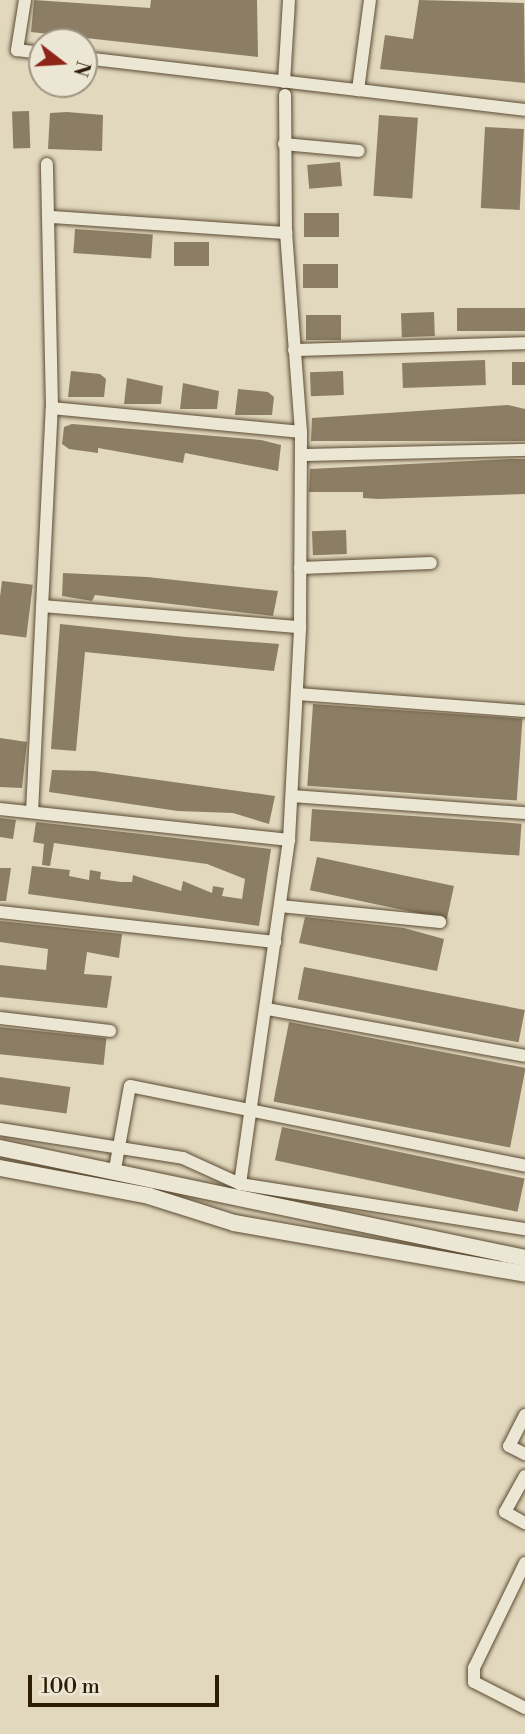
<!DOCTYPE html>
<html>
<head>
<meta charset="utf-8">
<style>
	body { margin:0 }
	#map { position:relative; width:525px; height:1734px; overflow:hidden; background:#e1d8be; font-family:"Libre Bodoni",serif }
	div>[style] { position:absolute }
	[style*='--x'] { left:calc(var(--x)*1px); top:calc(var(--y)*1px); width:calc(var(--w)*1px); rotate:calc(var(--a)*1deg) }
	.building>* { inset:0; background:#8c7e65; transform-origin:0 0 }
	.roads { filter:drop-shadow(0 0 2px #5c4b32) drop-shadow(0 0 2px #5c4b32) }
	.minor>* { height:12px; margin:-6px; padding:0 6px; transform-origin:6px; border-radius:6px; background:#ece6d5 }
	.tertiary>* { height:16px; margin:-8px; padding:0 8px; transform-origin:8px; border-radius:8px; background:#ece6d5 }
	span { translate:-50% -50%; white-space:nowrap; text-align:center; line-height:1.15; -webkit-text-stroke:6px #ece6d5; paint-order:stroke }
	.north { position:absolute; left:28px; top:28px; width:70px; height:70px; box-sizing:border-box; background:#ece6d5; border:2px solid #a09581; border-radius:50%; rotate:107deg; font-size:19px; font-weight:700; line-height:28px; text-align:center; color:#2f1c04 }
	.north::after { content:''; display:block; margin:auto; width:24px; height:32px; background:#8f2418; clip-path:polygon(50% 0,100% 100%,50% 72%,0 100%) }
	.scale { position:absolute; left:28px; top:1675px; width:191px; height:32px; box-sizing:border-box; border:4px solid #2f1c04; border-top:0; padding-left:9px; font-size:21px; line-height:24px; white-space:nowrap; color:#2f1c04; -webkit-text-stroke:5px #ece6d5; paint-order:stroke }
</style>
</head>
<body>
<div id="map">
	<div class="building">
		<div style="clip-path:polygon(34px 0,150px 8px,151px 0,257px 0,258px 57px,31px 32px)"></div>
		<div style="clip-path:polygon(419px 0,524px 3px,525px 83px,380px 69px,385px 35px,413px 39px)"></div>
		<div style="left:29px;top:111px;width:37px;height:17px;rotate:88deg"></div>
		<div style="clip-path:polygon(67px 112px,103px 115px,102px 151px,48px 149px,50px 113px)"></div>
		<div style="left:379px;top:115px;width:39px;height:81px;rotate:4deg"></div>
		<div style="left:485px;top:127px;width:39px;height:81px;rotate:3deg"></div>
		<div style="left:340px;top:162px;width:24px;height:33px;rotate:85deg"></div>
		<div style="left:304px;top:213px;width:35px;height:24px"></div>
		<div style="left:75px;top:229px;width:78px;height:24px;rotate:4deg"></div>
		<div style="left:174px;top:242px;width:35px;height:24px"></div>
		<div style="left:303px;top:264px;width:35px;height:24px"></div>
		<div style="left:525px;top:308px;width:23px;height:68px;rotate:90deg"></div>
		<div style="left:434px;top:312px;width:24px;height:33px;rotate:88deg"></div>
		<div style="left:341px;top:315px;width:25px;height:35px;rotate:90deg"></div>
		<div style="left:485px;top:360px;width:25px;height:83px;rotate:88deg"></div>
		<div style="left:512px;top:362px;width:13px;height:23px"></div>
		<div style="clip-path:polygon(71px 371px,100px 374px,106px 379px,104px 397px,68px 397px)"></div>
		<div style="left:343px;top:371px;width:24px;height:33px;rotate:88deg"></div>
		<div style="clip-path:polygon(127px 378px,163px 386px,161px 404px,124px 404px)"></div>
		<div style="clip-path:polygon(183px 383px,219px 391px,217px 409px,180px 409px)"></div>
		<div style="clip-path:polygon(238px 389px,268px 392px,274px 397px,272px 415px,235px 415px)"></div>
		<div style="clip-path:polygon(508px 405px,525px 409px,525px 441px,311px 441px,312px 418px)"></div>
		<div style="clip-path:polygon(72px 424px,261px 440px,281px 445px,278px 471px,185px 453px,183px 463px,98px 448px,98px 453px,69px 449px,62px 444px,64px 427px)"></div>
		<div style="clip-path:polygon(510px 459px,525px 459px,525px 494px,378px 499px,363px 498px,363px 492px,309px 492px,310px 469px)"></div>
		<div style="left:346px;top:530px;width:24px;height:34px;rotate:88deg"></div>
		<div style="clip-path:polygon(63px 573px,147px 577px,278px 591px,273px 616px,95px 595px,92px 601px,62px 596px)"></div>
		<div style="left:2px;top:581px;width:31px;height:53px;rotate:7deg"></div>
		<div style="clip-path:polygon(60px 624px,186px 637px,279px 644px,274px 671px,85px 652px,76px 751px,51px 749px)"></div>
		<div style="left:313px;top:704px;width:210px;height:82px;rotate:4deg"></div>
		<div style="clip-path:polygon(0 738px,27px 742px,22px 788px,0 787px)"></div>
		<div style="clip-path:polygon(52px 770px,94px 771px,275px 796px,269px 824px,233px 813px,178px 811px,49px 792px)"></div>
		<div style="left:312px;top:809px;width:210px;height:32px;rotate:4deg"></div>
		<div style="clip-path:polygon(0 818px,16px 820px,13px 839px,0 837px)"></div>
		<div style="clip-path:polygon(36px 822px,271px 849px,259px 926px,28px 894px,32px 866px,70px 870px,69px 876px,89px 880px,90px 870px,101px 872px,100px 879px,121px 882px,132px 882px,133px 875px,181px 891px,183px 881px,212px 893px,213px 886px,224px 888px,222px 896px,242px 899px,245px 879px,207px 864px,54px 843px,50px 866px,42px 865px,44px 844px,33px 842px)"></div>
		<div style="left:317px;top:857px;width:140px;height:34px;rotate:12deg"></div>
		<div style="clip-path:polygon(0 868px,11px 868px,6px 901px,0 901px)"></div>
		<div style="clip-path:polygon(305px 917px,404px 928px,444px 939px,437px 971px,299px 943px)"></div>
		<div style="clip-path:polygon(0 921px,122px 934px,119px 958px,87px 952px,84px 974px,112px 976px,107px 1008px,0 997px,0 965px,46px 970px,48px 949px,0 942px)"></div>
		<div style="left:304px;top:967px;width:225px;height:33px;rotate:11deg"></div>
		<div style="left:289px;top:1022px;width:241px;height:81px;rotate:11deg"></div>
		<div style="left:0;top:1027px;width:107px;height:27px;rotate:6deg"></div>
		<div style="left:0;top:1077px;width:71px;height:27px;rotate:8deg"></div>
		<div style="left:282px;top:1127px;width:248px;height:34px;rotate:12deg"></div>
	</div>
	<div class="roads">
		<div class="minor">
			<div style="--x:25;--y:0;--w:51;--a:99.1"></div>
			<div style="--x:17;--y:50;--w:25;--a:7"></div>
			<div style="--x:370;--y:0;--w:91;--a:97.6"></div>
			<div style="--x:358;--y:90;--w:168;--a:6.8"></div>
			<div style="--x:84;--y:58;--w:276;--a:6.7"></div>
			<div style="--x:284;--y:82;--w:82;--a:-86.5"></div>
			<div style="--x:284;--y:144;--w:75;--a:5.3"></div>
			<div style="--x:51;--y:217;--w:236;--a:3.9"></div>
			<div style="--x:294;--y:350;--w:231;--a:-1.7"></div>
			<div style="--x:52;--y:408;--w:250;--a:5.5"></div>
			<div style="--x:301;--y:455;--w:224;--a:-1.3"></div>
			<div style="--x:300;--y:568;--w:131;--a:-2.2"></div>
			<div style="--x:42;--y:606;--w:259;--a:4.7"></div>
			<div style="--x:297;--y:694;--w:229;--a:4.3"></div>
			<div style="--x:292;--y:796;--w:234;--a:4.2"></div>
			<div style="--x:0;--y:809;--w:291;--a:6.1"></div>
			<div style="--x:32;--y:812;--w:404;--a:-87.2"></div>
			<div style="--x:52;--y:408;--w:244;--a:-91.2"></div>
			<div style="--x:280;--y:906;--w:161;--a:5.7"></div>
			<div style="--x:0;--y:912;--w:277;--a:6.2"></div>
			<div style="--x:267;--y:1009;--w:262;--a:10.3"></div>
			<div style="--x:0;--y:1018;--w:111;--a:6.7"></div>
			<div style="--x:0;--y:1129;--w:185;--a:9"></div>
			<div style="--x:183;--y:1158;--w:63;--a:24.5"></div>
			<div style="--x:240;--y:1184;--w:289;--a:9"></div>
			<div style="--x:115;--y:1169;--w:84;--a:-79.8"></div>
			<div style="--x:130;--y:1086;--w:403;--a:11.4"></div>
			<div style="--x:240;--y:1184;--w:347;--a:-81.9"></div>
			<div style="--x:289;--y:840;--w:213;--a:-87"></div>
			<div style="--x:300;--y:627;--w:195;--a:-89.7"></div>
			<div style="--x:301;--y:432;--w:200;--a:-94.3"></div>
			<div style="--x:286;--y:233;--w:138;--a:-90.4"></div>
			<div style="--x:525;--y:1415;--w:35;--a:117"></div>
			<div style="--x:509;--y:1446;--w:18;--a:27"></div>
			<div style="--x:525;--y:1476;--w:41;--a:119.1"></div>
			<div style="--x:505;--y:1512;--w:23;--a:29"></div>
			<div style="--x:525;--y:1563;--w:117;--a:115.9"></div>
			<div style="--x:474;--y:1668;--w:14;--a:90"></div>
			<div style="--x:474;--y:1682;--w:57;--a:27"></div>
		</div>
		<div class="tertiary">
			<div style="--x:0;--y:1148;--w:536;--a:11.83"></div>
			<div style="--x:0;--y:1168;--w:152;--a:10.6"></div>
			<div style="--x:149;--y:1196;--w:89;--a:17.6"></div>
			<div style="--x:234;--y:1223;--w:295;--a:9.9"></div>
		</div>
	</div>
	<div class="north">N</div>
	<div class="scale">100 m</div>
</div>
</body>
</html>
